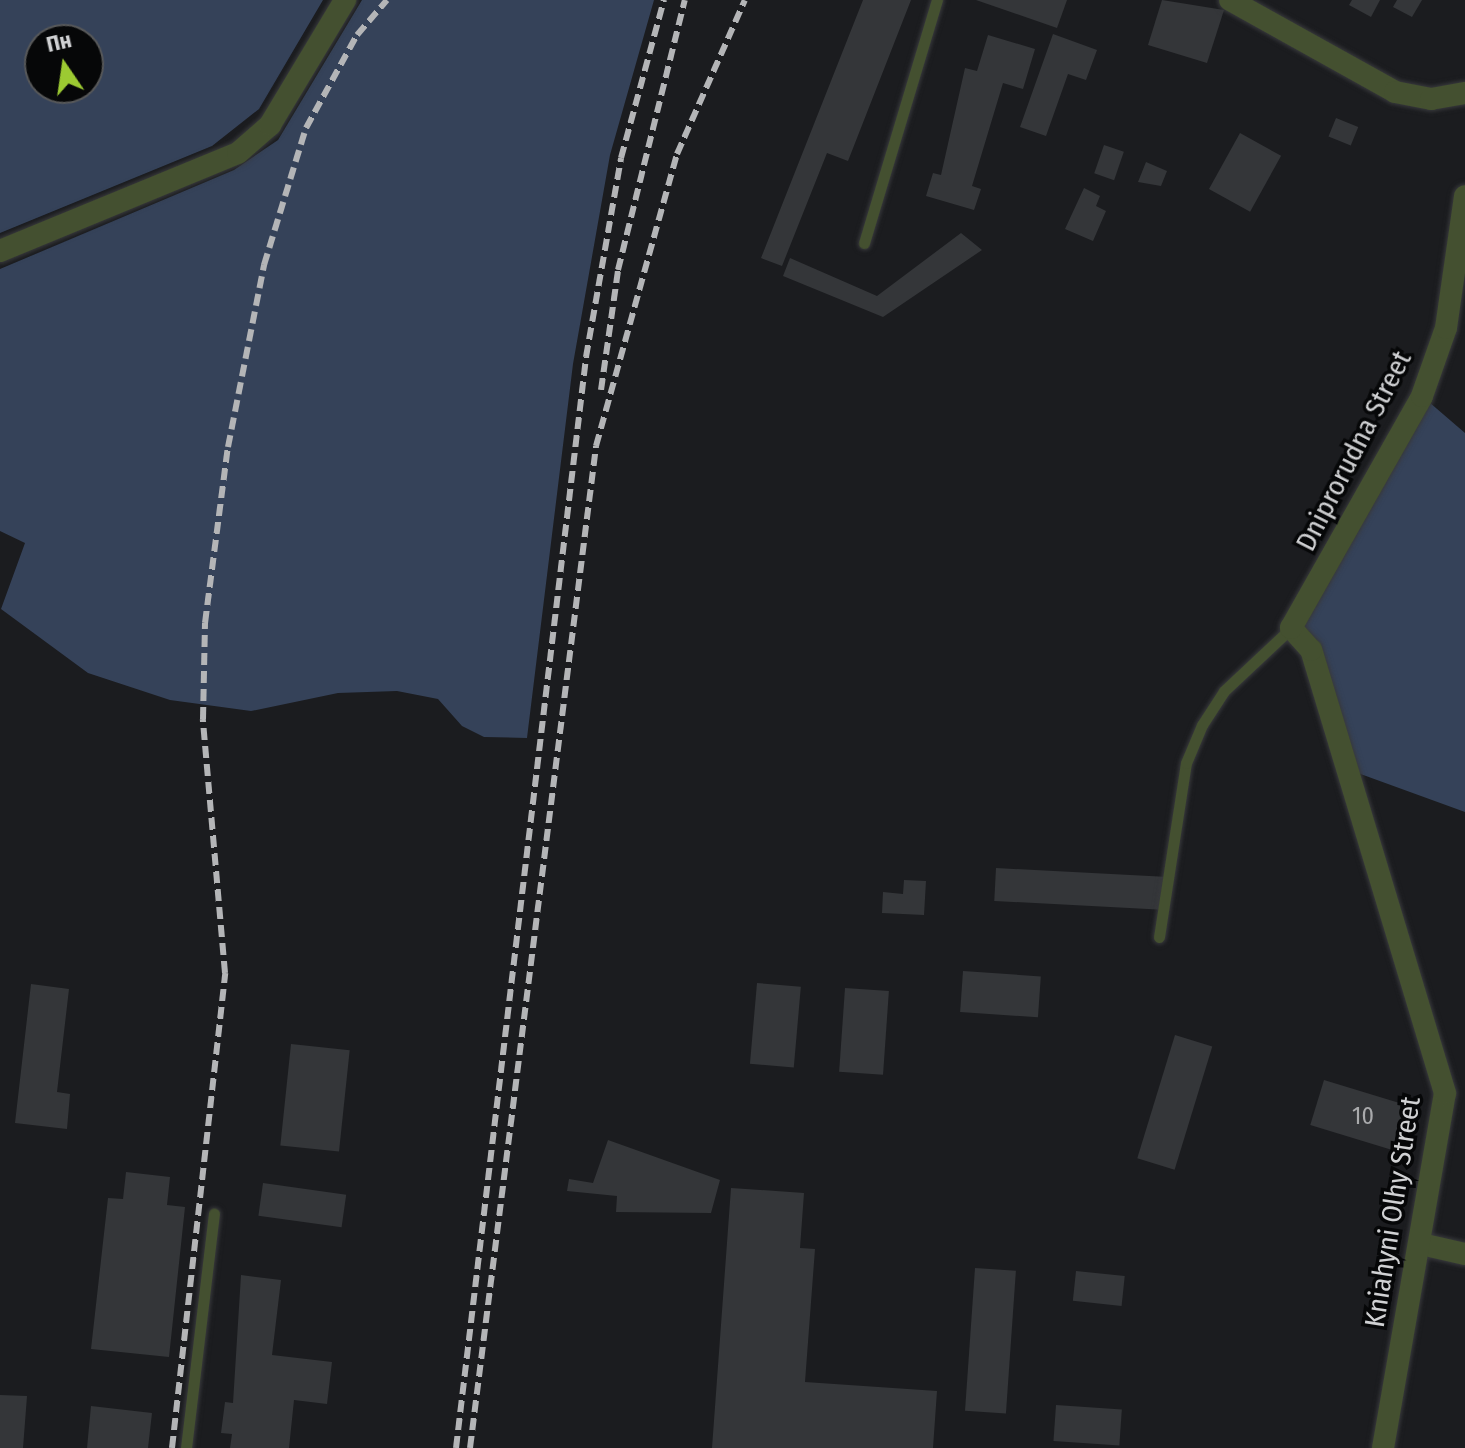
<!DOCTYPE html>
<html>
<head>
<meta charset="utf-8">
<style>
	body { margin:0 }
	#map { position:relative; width:1465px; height:1448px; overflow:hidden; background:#1b1c1f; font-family:"Fira Sans Condensed",sans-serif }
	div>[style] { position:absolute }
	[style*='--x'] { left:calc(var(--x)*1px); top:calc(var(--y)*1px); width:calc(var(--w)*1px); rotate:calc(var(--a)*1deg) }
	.green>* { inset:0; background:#354259 }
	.building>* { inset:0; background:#343639; transform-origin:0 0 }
	.roads { filter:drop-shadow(0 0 2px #38393c) drop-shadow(0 0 2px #38393c) }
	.service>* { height:11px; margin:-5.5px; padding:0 5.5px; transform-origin:5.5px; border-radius:5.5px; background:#445030 }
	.minor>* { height:22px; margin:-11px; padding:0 11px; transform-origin:11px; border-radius:11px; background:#445030 }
	.rail>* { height:6px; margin-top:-3px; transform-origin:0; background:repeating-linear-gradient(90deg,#b4b5b7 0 12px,transparent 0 18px) }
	span { translate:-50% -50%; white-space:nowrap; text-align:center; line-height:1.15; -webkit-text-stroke:7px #060708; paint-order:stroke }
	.number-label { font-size:24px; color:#a9aaac }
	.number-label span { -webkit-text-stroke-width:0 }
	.street-label { font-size:28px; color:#d0d1d3 }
	.north { position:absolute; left:24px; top:24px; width:80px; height:80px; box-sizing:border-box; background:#060708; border:2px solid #575859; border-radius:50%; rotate:347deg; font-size:22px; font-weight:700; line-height:32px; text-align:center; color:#d0d1d3 }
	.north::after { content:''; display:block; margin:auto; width:28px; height:36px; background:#9cca32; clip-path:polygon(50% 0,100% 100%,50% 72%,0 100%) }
</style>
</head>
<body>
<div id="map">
	<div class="green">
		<div style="clip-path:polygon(evenodd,0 0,323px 0,259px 109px,212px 146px,0 233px,0 0,40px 40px,88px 40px,88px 88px,40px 88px,40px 40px)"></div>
		<div style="clip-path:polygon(362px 0,654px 0,610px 155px,573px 364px,527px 738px,484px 737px,462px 726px,438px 699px,397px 691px,338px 693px,251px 711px,170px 700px,88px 673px,1px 609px,25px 543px,0 531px,0 269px,234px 170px,278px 140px)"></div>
		<div style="clip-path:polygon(1422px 396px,1465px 433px,1465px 812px,1344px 768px,1311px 650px,1291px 628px)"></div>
	</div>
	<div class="building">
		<div style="clip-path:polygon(863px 0,911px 0,848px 161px,827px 153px,782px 266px,761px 258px)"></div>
		<div style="clip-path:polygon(976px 0,1067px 0,1057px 28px)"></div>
		<div style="clip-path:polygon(1162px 0,1224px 10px,1207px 63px,1148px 45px)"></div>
		<div style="clip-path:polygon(1352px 0,1380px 0,1371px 17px,1349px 5px)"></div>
		<div style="clip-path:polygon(1397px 0,1422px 0,1412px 17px,1393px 7px)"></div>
		<div style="clip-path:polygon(1053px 34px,1097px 50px,1086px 80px,1068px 74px,1046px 136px,1020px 127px)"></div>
		<div style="clip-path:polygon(988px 35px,1035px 49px,1023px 89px,1003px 83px,972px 186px,981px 189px,974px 210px,926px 196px,933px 173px,941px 175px,965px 68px,977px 71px)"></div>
		<div style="left:1336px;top:118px;width:24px;height:20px;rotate:22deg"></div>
		<div style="left:1240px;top:133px;width:47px;height:64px;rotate:29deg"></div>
		<div style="left:1104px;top:145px;width:21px;height:30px;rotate:19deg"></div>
		<div style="clip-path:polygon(1146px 162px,1167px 171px,1161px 186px,1138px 182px)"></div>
		<div style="clip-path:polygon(1084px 188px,1100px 196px,1096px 206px,1106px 211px,1093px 241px,1065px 229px)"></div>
		<div style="clip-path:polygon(961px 233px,982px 250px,883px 317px,783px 276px,790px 258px,877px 296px)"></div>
		<div style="left:996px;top:868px;width:168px;height:33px;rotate:3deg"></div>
		<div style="clip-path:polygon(904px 880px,926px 881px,924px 915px,882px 913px,883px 892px,903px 894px)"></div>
		<div style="left:963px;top:971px;width:78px;height:41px;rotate:4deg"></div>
		<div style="left:757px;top:983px;width:44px;height:81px;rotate:5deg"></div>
		<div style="clip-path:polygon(31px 984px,69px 989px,57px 1092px,70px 1094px,67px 1129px,15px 1123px)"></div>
		<div style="left:845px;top:988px;width:44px;height:84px;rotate:4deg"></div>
		<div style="left:1175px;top:1035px;width:39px;height:129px;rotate:17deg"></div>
		<div style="left:291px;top:1044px;width:59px;height:102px;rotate:6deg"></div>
		<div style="left:1324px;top:1080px;width:96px;height:47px;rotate:17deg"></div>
		<div style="clip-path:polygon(608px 1140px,720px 1180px,711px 1213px,616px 1212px,617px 1196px,567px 1191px,569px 1179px,593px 1183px)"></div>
		<div style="clip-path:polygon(126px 1172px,170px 1177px,167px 1205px,185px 1207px,169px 1357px,91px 1349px,108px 1198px,123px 1199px)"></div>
		<div style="left:263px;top:1183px;width:84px;height:33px;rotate:8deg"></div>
		<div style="clip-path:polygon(731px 1188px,804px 1193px,800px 1248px,815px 1249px,805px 1382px,937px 1391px,933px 1448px,712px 1448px)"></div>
		<div style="left:975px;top:1268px;width:41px;height:143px;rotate:4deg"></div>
		<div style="left:1076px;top:1271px;width:49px;height:30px;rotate:6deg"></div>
		<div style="clip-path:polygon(241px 1275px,281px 1280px,272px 1355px,332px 1362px,327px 1404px,294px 1400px,289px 1448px,230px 1448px,232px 1434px,221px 1433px,225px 1402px,233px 1403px)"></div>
		<div style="clip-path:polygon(0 1395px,27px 1396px,23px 1448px,0 1448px)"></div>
		<div style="left:1056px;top:1405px;width:66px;height:36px;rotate:4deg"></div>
		<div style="clip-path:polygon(91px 1406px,152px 1413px,148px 1448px,87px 1448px)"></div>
	</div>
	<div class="roads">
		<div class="service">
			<div style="--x:864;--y:243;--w:254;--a:-73.3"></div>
			<div style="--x:1159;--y:937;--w:176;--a:-81.2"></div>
			<div style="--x:1186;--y:763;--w:41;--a:-67.2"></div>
			<div style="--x:1202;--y:725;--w:40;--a:-57.1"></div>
			<div style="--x:1224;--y:691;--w:92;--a:-43.2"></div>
			<div style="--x:186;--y:1448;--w:236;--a:-83.2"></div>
		</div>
		<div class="minor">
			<div style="--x:1230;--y:0;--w:189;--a:29.1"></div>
			<div style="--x:1395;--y:92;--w:37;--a:11"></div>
			<div style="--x:1431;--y:99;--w:35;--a:-10"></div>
			<div style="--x:0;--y:251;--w:257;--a:-22.4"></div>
			<div style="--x:238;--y:153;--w:43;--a:-41.2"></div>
			<div style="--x:270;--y:125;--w:146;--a:-59"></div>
			<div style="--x:1421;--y:1244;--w:45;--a:12.8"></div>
			<div style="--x:1383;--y:1448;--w:360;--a:-80.1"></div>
			<div style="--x:1445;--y:1093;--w:463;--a:-106.8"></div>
			<div style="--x:1311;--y:650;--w:30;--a:-132"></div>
			<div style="--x:1291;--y:628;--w:266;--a:-60.5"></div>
			<div style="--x:1422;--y:396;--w:72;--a:-70.6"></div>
			<div style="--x:1446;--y:328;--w:133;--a:-81.8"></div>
		</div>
	</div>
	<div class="rail">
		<div style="--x:601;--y:390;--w:121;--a:-81.9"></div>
		<div style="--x:618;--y:270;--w:278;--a:-76.1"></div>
		<div style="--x:172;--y:1448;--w:478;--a:-83.6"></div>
		<div style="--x:225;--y:973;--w:255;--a:-95"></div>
		<div style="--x:203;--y:719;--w:96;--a:-88.8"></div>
		<div style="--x:205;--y:623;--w:177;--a:-82.6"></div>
		<div style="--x:228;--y:447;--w:186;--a:-78.8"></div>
		<div style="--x:264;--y:265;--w:143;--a:-73"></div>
		<div style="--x:306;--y:128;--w:106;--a:-61.3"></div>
		<div style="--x:357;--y:35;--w:46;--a:-49.4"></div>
		<div style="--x:456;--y:1448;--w:1099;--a:-83.2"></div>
		<div style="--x:586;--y:357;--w:202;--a:-80"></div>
		<div style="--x:621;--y:158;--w:164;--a:-74.8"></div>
		<div style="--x:470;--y:1448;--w:1010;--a:-82.83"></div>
		<div style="--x:596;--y:446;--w:303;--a:-74.5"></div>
		<div style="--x:677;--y:154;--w:168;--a:-66.2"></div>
	</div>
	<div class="number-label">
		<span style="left:1363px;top:1117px">10</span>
	</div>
	<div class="street-label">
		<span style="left:1354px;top:451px;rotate:-63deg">Dniprorudna Street</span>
		<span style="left:1393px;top:1212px;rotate:-81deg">Kniahyni Olhy Street</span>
	</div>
	<div class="north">Пн</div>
</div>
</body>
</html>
